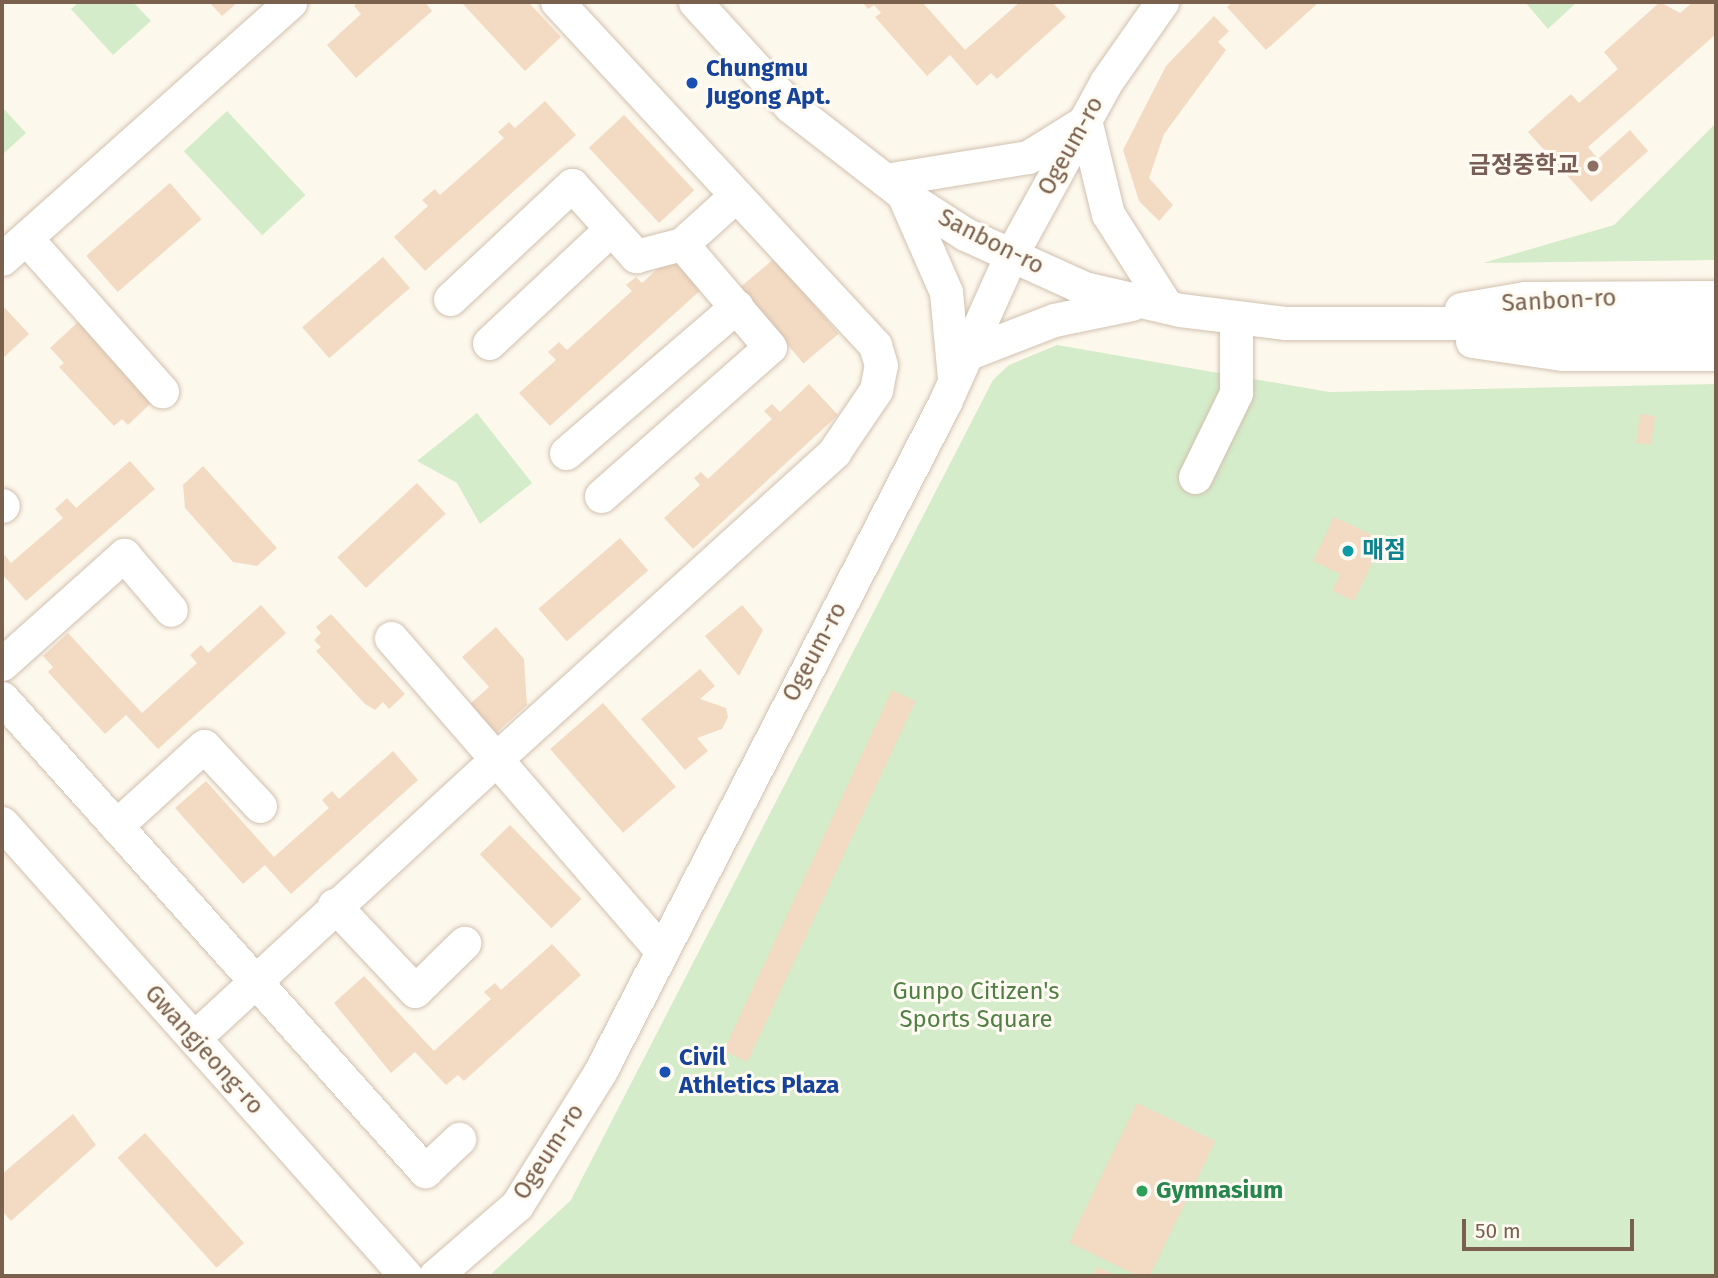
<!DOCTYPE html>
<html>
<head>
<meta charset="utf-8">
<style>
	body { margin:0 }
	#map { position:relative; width:1718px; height:1278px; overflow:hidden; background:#fdf8ec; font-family:"Fira Sans","Noto Sans KR",sans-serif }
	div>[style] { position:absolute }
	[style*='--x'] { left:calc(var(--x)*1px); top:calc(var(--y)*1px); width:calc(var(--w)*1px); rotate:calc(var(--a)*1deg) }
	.green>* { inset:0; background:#d4ecc9; transform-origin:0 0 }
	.building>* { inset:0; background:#f3dac3; transform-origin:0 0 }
	.roads { filter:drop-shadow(0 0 2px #d1c1b0) drop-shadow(0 0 2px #d1c1b0) }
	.minor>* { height:33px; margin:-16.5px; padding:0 16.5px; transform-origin:16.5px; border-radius:16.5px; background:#fff }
	.dots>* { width:19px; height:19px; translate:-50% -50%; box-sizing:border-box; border:4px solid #fffbf3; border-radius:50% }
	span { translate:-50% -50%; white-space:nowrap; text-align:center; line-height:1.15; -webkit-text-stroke:6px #fffbf3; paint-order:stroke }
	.transit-label { font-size:24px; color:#164399; font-weight:700 }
	.left { translate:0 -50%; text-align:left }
	.street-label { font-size:24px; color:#7a614d }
	.education-label { font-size:24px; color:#785e54; font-weight:700 }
	.right { translate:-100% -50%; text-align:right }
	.culture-label { font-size:24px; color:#0d838f; font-weight:700 }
	.park-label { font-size:24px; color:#518044 }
	.leisure-label { font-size:24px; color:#27864d; font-weight:700 }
	.frame { position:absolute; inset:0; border:4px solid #7a614d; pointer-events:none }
	.scale { position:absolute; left:1462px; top:1219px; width:172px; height:32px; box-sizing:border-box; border:4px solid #7a614d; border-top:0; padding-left:9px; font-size:21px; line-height:24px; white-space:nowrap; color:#7a614d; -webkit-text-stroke:5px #fffbf3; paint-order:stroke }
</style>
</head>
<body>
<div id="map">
	<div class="green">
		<div style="clip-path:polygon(79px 2px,133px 2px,151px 21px,113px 55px,71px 9px)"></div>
		<div style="clip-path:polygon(1525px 2px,1577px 2px,1548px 29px)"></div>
		<div style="clip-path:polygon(2px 107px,26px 133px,2px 155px)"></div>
		<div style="left:227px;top:111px;width:115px;height:59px;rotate:47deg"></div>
		<div style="clip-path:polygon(1716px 123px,1716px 260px,1483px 263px,1614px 225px)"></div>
		<div style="clip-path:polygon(1057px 345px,1329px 392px,1716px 384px,1716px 1276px,489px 1276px,571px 1200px,993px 380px,1009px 365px)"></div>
		<div style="clip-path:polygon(477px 413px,532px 483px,480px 524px,457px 483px,417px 461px)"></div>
	</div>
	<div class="building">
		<div style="clip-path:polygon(209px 2px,238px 2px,222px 16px)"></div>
		<div style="clip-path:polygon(359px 2px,425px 2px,432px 11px,356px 78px,327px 45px,361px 14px,354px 6px)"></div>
		<div style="clip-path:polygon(461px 2px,528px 2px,561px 37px,525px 71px)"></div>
		<div style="clip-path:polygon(862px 2px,922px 2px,965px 50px,1020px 2px,1052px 2px,1066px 17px,997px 79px,991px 73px,977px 86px,950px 55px,927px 76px,875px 17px,881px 13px,874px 5px,868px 9px)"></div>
		<div style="clip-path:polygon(1233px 2px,1319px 2px,1266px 50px,1227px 7px)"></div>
		<div style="clip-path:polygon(1660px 2px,1680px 13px,1693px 2px,1716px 2px,1716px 34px,1588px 147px,1598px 159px,1630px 130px,1648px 151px,1591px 202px,1528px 132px,1571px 94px,1579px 103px,1618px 69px,1604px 52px)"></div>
		<div style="clip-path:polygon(1214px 16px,1229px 31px,1218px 42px,1226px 50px,1164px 134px,1149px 178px,1173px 205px,1159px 221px,1139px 201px,1123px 150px,1166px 66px)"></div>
		<div style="clip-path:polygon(545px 101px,576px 135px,425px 271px,394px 237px,428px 206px,422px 200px,435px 189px,440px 195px,504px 138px,498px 132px,509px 122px,515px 128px)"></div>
		<div style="left:624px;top:115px;width:103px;height:48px;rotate:47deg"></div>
		<div style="left:170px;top:183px;width:48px;height:111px;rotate:49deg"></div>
		<div style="clip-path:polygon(673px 255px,703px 288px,550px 426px,519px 393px,556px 360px,548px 352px,559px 342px,567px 350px,632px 291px,626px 285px,636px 277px,642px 283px)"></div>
		<div style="left:383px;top:257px;width:41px;height:107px;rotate:49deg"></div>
		<div style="left:775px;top:258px;width:99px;height:46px;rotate:50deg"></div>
		<div style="clip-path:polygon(4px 307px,29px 334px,2px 359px,2px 309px)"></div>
		<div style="clip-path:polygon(78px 322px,152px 402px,128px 425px,122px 419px,114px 426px,59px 367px,64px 363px,50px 348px)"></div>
		<div style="clip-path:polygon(809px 384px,838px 415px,693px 549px,664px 518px,700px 485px,694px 478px,701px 472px,708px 479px,772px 419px,764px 411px,772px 404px,780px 412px)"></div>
		<div style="left:1640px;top:414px;width:15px;height:29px;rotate:8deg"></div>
		<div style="clip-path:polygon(130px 461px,155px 489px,26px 601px,2px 574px,2px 552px,11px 563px,63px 518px,55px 509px,67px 498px,76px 508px)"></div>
		<div style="clip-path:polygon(203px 466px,277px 548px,257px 566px,233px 562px,185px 508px,183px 485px)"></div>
		<div style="left:417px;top:483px;width:42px;height:109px;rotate:47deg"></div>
		<div style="clip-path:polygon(1334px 517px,1383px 540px,1354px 601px,1332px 591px,1340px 574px,1313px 561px)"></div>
		<div style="left:620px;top:538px;width:43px;height:108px;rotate:49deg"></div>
		<div style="clip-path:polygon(261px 605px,286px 633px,158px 749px,126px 715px,105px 734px,48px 672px,53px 667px,43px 656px,68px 633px,142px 713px,197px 663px,190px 655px,201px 645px,208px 653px)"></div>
		<div style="clip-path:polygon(742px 605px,763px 630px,739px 676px,705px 636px)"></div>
		<div style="clip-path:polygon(331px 614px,405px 694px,389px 709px,383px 702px,375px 710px,365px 704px,316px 651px,321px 647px,314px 640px,321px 633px,316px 627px)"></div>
		<div style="clip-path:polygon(496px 627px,524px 659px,527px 705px,496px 733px,470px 704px,489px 687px,462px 657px)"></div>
		<div style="clip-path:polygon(700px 669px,715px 686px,700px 699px,726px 708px,728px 717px,722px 729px,697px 738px,708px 751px,685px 770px,641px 719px)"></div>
		<div style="left:892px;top:690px;width:26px;height:398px;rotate:25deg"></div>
		<div style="left:603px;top:703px;width:111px;height:70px;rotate:49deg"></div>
		<div style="clip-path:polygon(393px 751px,418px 780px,291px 894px,265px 865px,243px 884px,175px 808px,206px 781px,274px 857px,329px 808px,322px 800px,332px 791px,339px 799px)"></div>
		<div style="left:510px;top:825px;width:103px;height:42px;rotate:46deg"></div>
		<div style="clip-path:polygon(552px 944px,581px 975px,464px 1081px,458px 1075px,446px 1085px,415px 1052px,391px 1073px,334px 1003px,364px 976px,434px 1051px,491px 999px,484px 992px,495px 983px,501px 990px)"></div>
		<div style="left:1137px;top:1103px;width:87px;height:155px;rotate:26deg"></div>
		<div style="clip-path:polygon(73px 1114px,96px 1145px,11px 1221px,2px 1211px,2px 1174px)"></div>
		<div style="left:145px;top:1133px;width:148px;height:37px;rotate:48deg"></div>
		<div style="clip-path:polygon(1097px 1267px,1117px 1276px,1093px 1276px)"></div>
	</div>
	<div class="roads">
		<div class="minor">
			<div style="--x:695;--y:2;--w:142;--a:47.6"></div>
			<div style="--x:791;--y:107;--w:142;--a:37.8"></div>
			<div style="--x:903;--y:194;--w:74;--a:32.8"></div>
			<div style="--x:965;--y:234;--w:131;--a:24.4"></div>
			<div style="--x:1084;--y:288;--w:98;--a:12.9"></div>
			<div style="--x:1180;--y:310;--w:107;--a:7"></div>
			<div style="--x:1286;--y:323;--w:430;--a:0"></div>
			<div style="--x:1085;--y:120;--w:97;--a:76.3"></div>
			<div style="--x:1108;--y:214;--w:110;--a:57.6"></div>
			<div style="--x:885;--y:180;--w:145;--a:-9.1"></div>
			<div style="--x:1028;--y:157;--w:62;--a:-31.9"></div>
			<div style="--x:903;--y:194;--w:107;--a:66.3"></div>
			<div style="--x:946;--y:292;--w:86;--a:84.7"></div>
			<div style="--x:26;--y:238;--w:205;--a:48.4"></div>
			<div style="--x:2;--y:259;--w:386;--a:-41.7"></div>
			<div style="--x:450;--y:299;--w:167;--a:-43.1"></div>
			<div style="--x:572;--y:185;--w:96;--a:48"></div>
			<div style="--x:636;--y:256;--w:48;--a:-14.6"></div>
			<div style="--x:1461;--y:309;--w:65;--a:-9.8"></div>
			<div style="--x:1525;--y:298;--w:191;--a:-0.3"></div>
			<div style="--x:1472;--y:341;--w:91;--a:8.2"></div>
			<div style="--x:1562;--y:354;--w:154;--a:0"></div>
			<div style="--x:489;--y:343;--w:167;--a:-43.1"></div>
			<div style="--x:966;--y:354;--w:94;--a:-21.1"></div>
			<div style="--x:1054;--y:320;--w:79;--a:-11.7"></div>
			<div style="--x:566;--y:453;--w:225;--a:-40.7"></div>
			<div style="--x:1195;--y:477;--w:93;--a:-64"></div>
			<div style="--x:1236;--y:393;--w:76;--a:-90"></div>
			<div style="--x:601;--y:496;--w:225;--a:-41.4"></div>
			<div style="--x:770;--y:347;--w:135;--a:-130.5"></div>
			<div style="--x:682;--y:244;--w:70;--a:-42.1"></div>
			<div style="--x:2;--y:505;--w:1;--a:45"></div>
			<div style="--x:391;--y:638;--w:160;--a:49"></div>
			<div style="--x:496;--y:759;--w:457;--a:-42.2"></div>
			<div style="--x:834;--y:452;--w:75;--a:-55.9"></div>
			<div style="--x:876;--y:390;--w:25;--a:-79"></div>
			<div style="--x:881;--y:365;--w:21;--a:-107"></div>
			<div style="--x:875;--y:345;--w:468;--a:-132.8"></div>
			<div style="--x:2;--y:664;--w:164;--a:-41.8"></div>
			<div style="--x:124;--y:555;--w:72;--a:49.5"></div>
			<div style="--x:2;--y:698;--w:635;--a:48.19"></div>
			<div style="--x:425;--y:1171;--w:47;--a:-43.3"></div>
			<div style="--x:2;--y:823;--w:607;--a:48.27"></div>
			<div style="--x:116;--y:826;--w:119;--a:-42.3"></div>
			<div style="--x:204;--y:746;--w:82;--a:47"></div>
			<div style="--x:334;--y:905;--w:118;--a:46.7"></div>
			<div style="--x:415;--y:991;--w:69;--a:-44.4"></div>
			<div style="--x:194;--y:1038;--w:411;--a:-42.7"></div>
			<div style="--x:496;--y:759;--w:252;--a:49.2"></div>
			<div style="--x:435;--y:1276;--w:108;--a:-40.9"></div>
			<div style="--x:517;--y:1205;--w:157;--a:-58"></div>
			<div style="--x:600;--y:1072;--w:754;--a:-62.75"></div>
			<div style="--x:945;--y:402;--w:161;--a:-65.8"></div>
			<div style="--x:1011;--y:255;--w:197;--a:-61.2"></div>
			<div style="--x:1106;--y:82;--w:98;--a:-55"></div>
		</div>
	</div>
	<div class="dots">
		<div style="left:692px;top:83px;background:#1a4fb4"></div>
		<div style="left:1593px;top:166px;background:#8d6e63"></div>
		<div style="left:1348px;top:551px;background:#0f9aa8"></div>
		<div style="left:665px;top:1072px;background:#1a4fb4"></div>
		<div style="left:1142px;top:1191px;background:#2e9e5b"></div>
	</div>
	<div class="transit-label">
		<span class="left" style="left:706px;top:83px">Chungmu<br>Jugong Apt.</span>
		<span class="left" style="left:679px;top:1072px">Civil<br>Athletics Plaza</span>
	</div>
	<div class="street-label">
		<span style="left:1071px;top:146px;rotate:-61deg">Ogeum-ro</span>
		<span style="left:991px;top:242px;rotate:27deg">Sanbon-ro</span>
		<span style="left:1559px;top:301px;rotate:-3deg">Sanbon-ro</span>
		<span style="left:815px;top:652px;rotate:-62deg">Ogeum-ro</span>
		<span style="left:204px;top:1050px;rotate:48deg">Gwangjeong-ro</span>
		<span style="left:549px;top:1152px;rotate:-57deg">Ogeum-ro</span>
	</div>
	<div class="education-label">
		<span class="right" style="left:1579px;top:166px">금정중학교</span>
	</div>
	<div class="culture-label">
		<span class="left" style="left:1362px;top:551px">매점</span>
	</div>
	<div class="park-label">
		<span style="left:976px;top:1006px">Gunpo Citizen's<br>Sports Square</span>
	</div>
	<div class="leisure-label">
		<span class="left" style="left:1156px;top:1191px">Gymnasium</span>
	</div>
	<div class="frame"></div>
	<div class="scale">50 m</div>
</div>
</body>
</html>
